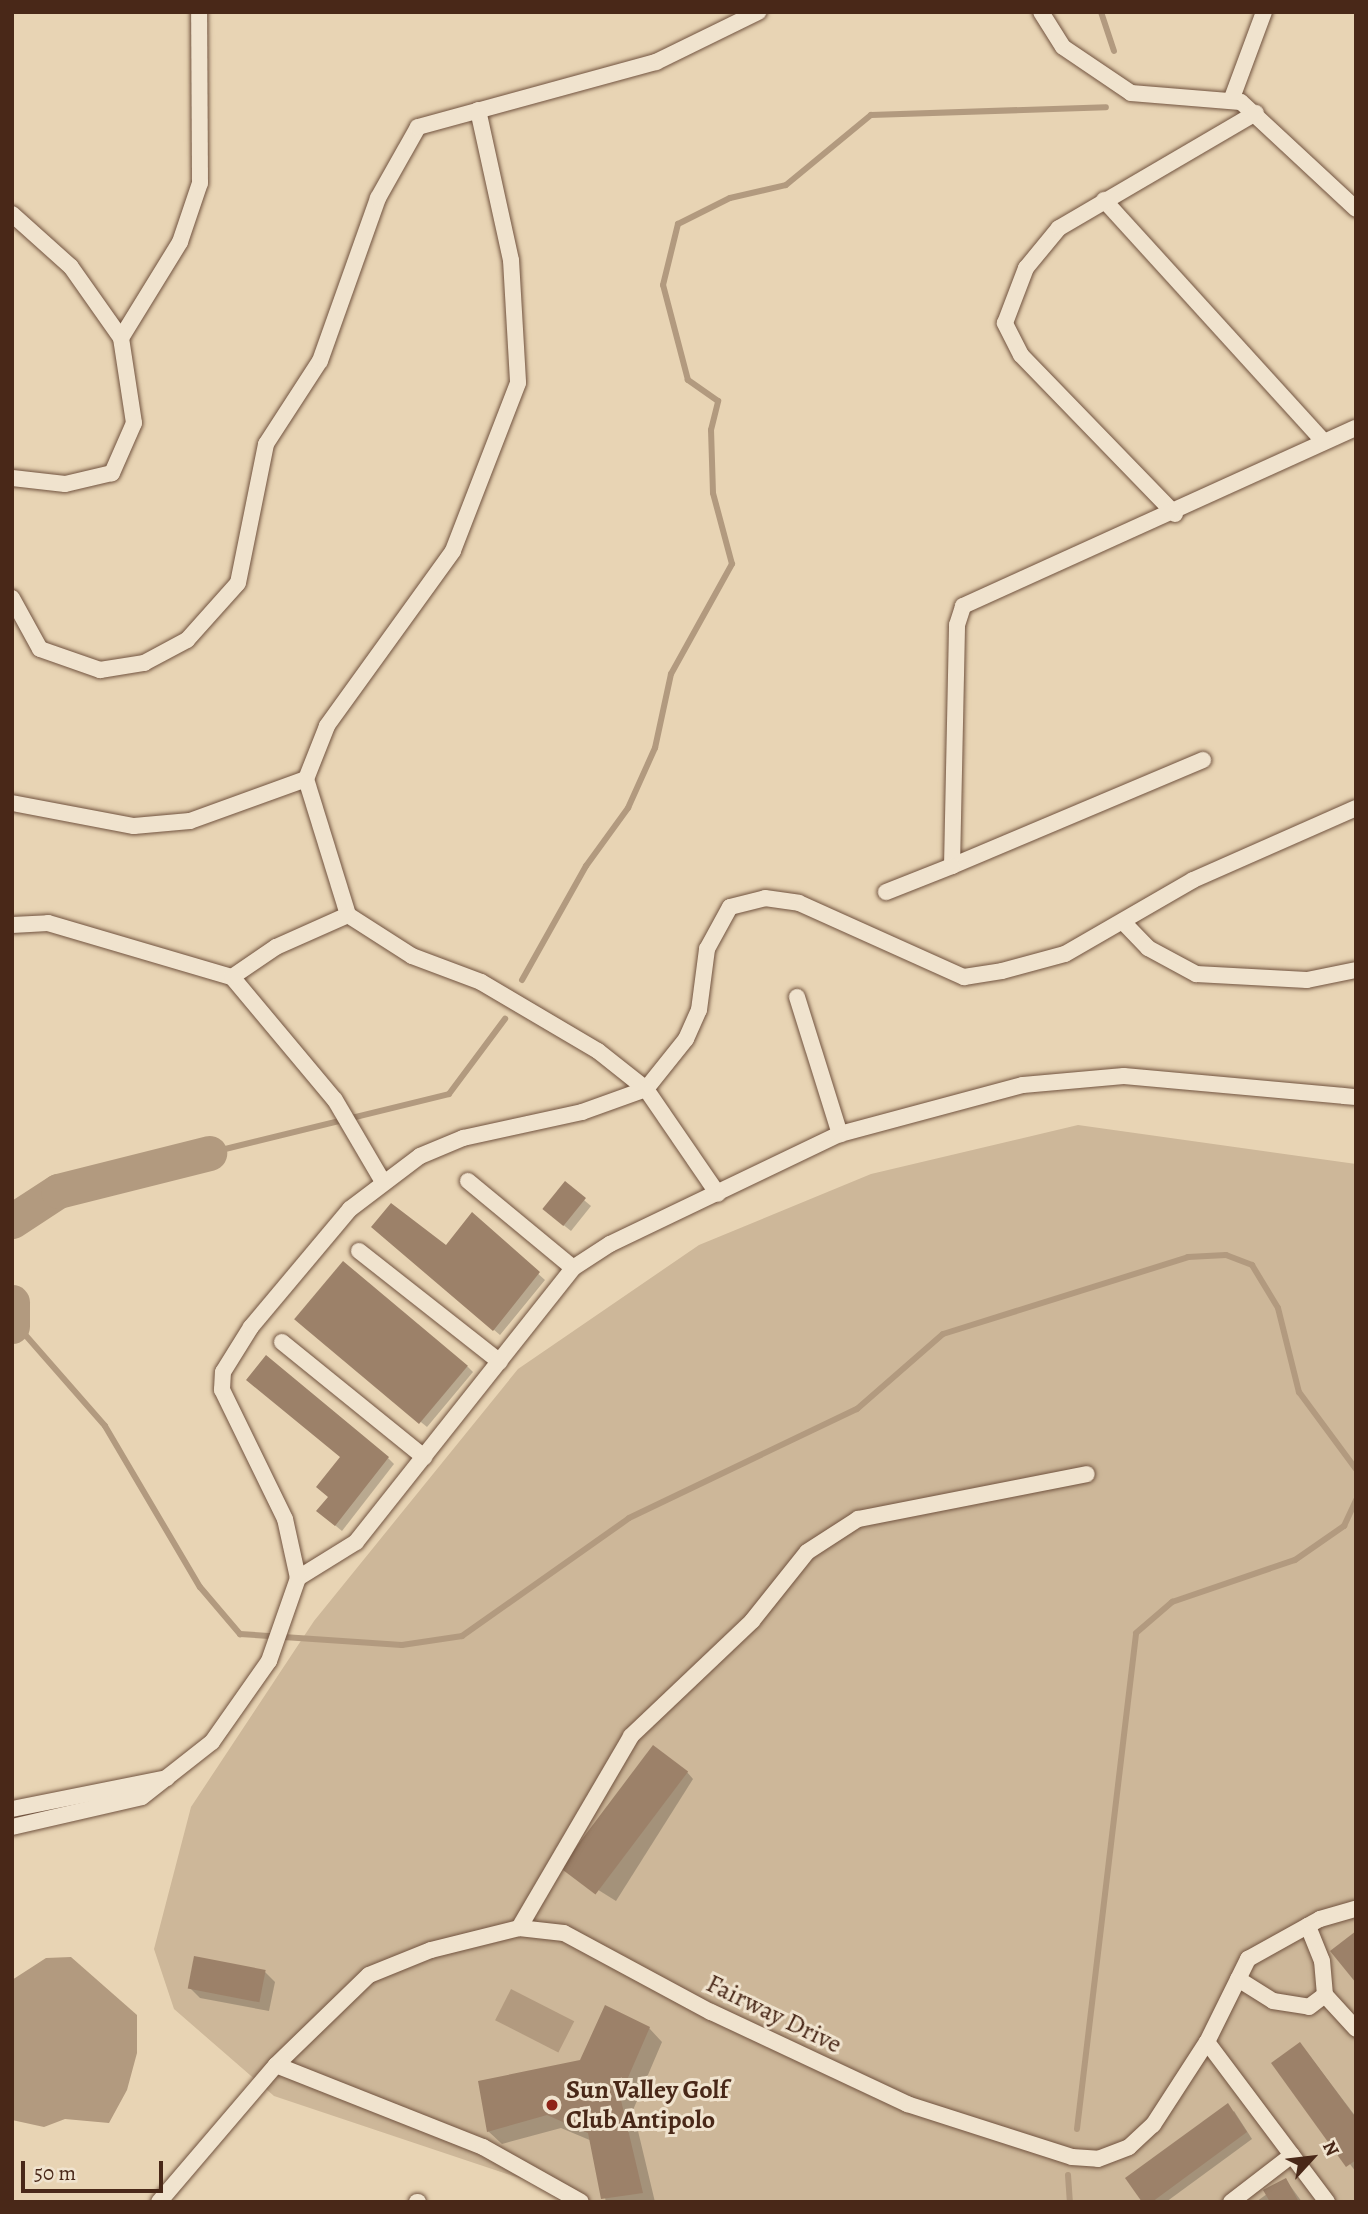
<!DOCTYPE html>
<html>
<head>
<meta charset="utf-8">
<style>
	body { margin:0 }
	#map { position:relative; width:1368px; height:2214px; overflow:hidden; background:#e8d4b4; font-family:Alegreya,serif }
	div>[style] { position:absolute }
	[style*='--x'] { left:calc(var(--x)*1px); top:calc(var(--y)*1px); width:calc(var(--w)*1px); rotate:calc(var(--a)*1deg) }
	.green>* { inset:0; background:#cdb799 }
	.water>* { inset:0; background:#b29a7f; transform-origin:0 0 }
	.shadow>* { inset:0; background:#0003 }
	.stream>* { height:6px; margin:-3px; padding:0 3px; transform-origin:3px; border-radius:3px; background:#b29a7f }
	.river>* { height:35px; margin:-17.5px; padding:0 17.5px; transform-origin:17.5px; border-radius:17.5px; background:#b29a7f }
	.building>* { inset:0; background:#9c8169; transform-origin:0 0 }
	.roads { filter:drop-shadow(0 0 2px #71533f) drop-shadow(0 0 2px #71533f) }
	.street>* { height:16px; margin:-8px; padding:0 8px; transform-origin:8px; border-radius:8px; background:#f0e3ce }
	.dots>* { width:19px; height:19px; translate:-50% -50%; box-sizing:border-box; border:4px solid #f0e3ce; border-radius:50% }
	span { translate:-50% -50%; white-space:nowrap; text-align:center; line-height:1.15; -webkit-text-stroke:6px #f0e3ce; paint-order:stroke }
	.street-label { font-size:26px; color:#492818 }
	.poi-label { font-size:26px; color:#492818; font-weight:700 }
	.left { translate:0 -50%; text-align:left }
	.frame { position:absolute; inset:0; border:14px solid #492818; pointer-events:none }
	.north { position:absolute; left:1277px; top:2123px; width:70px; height:70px; -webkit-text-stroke:5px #f0e3ce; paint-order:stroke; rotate:63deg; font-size:19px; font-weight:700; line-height:28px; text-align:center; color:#492818 }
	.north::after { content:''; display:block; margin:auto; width:24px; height:32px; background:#492818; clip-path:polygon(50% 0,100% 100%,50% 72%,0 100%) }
	.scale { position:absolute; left:21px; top:2161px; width:142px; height:32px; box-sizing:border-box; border:4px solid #492818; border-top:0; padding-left:9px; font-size:21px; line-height:24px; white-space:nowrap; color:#492818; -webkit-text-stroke:5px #f0e3ce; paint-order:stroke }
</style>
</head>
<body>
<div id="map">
	<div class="green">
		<div style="clip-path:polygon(1078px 1125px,1356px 1164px,1356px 2202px,562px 2202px,540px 2185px,274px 2096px,174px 2009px,154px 1949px,191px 1807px,314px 1621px,518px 1369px,699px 1245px,871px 1174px)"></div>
	</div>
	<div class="water">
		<div style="clip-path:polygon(71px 1957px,137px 2015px,137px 2053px,127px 2090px,109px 2123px,65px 2119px,44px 2127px,12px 2120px,12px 1980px,46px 1958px)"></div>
		<div style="left:511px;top:1989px;width:71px;height:35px;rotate:27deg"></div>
	</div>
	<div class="shadow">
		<div style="clip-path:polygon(565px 1184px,591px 1206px,571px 1231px,551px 1215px)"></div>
		<div style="clip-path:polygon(473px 1215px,545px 1280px,500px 1335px,380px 1233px,446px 1248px)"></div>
		<div style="clip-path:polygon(304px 1327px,467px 1366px,473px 1372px,427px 1427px)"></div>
		<div style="clip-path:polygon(388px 1458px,394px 1464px,342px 1531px,325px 1517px)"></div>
		<div style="clip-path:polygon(687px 1772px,693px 1779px,616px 1901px,576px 1876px)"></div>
		<div style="clip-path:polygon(265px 1972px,275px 1982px,269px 2011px,200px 1998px,190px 1988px)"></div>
		<div style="clip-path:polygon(649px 2028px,662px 2042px,633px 2110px,655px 2202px,606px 2202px,592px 2141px,561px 2128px,502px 2144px,488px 2131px,581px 2062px)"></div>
		<div style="clip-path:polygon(1306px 2051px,1356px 2117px,1356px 2172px,1273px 2064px)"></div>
		<div style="clip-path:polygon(1234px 2111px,1252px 2139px,1166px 2202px,1144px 2202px)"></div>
		<div style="clip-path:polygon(1286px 2180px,1302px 2202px,1256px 2202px)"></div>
	</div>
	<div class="stream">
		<div style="--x:1101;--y:12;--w:41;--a:71.6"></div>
		<div style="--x:522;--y:980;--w:131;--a:-60.7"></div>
		<div style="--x:586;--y:866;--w:72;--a:-54.1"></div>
		<div style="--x:628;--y:808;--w:66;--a:-65.8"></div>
		<div style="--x:655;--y:748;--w:76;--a:-77.8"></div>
		<div style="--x:671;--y:674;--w:126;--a:-61"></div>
		<div style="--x:732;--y:564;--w:73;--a:-105"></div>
		<div style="--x:713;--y:493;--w:63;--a:-91.8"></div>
		<div style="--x:711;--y:430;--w:30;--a:-76"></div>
		<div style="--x:718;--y:401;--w:37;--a:-145"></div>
		<div style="--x:688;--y:380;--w:98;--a:-104.7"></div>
		<div style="--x:663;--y:285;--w:63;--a:-76.2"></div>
		<div style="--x:678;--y:224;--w:58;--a:-26.6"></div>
		<div style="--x:730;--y:198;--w:57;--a:-13.1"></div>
		<div style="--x:786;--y:185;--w:110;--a:-39.5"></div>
		<div style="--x:871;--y:115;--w:235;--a:-1.9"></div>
		<div style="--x:209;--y:1153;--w:247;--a:-13.8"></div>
		<div style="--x:449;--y:1094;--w:94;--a:-53.3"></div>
		<div style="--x:14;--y:1322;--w:138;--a:48.8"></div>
		<div style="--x:105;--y:1426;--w:187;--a:59.5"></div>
		<div style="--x:200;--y:1587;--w:62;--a:49.6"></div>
		<div style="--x:240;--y:1634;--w:162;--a:3.9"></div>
		<div style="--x:402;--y:1645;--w:61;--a:-8.5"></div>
		<div style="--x:462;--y:1636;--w:204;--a:-35.2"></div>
		<div style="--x:629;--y:1518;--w:253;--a:-25.6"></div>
		<div style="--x:857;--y:1409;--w:114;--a:-41.1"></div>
		<div style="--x:943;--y:1334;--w:257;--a:-17.4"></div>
		<div style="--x:1188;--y:1257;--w:38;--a:-3"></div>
		<div style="--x:1226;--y:1255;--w:28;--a:21"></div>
		<div style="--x:1252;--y:1265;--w:50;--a:58.8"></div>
		<div style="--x:1278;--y:1308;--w:87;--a:76"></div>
		<div style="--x:1299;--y:1392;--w:96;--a:53.5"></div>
		<div style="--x:1077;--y:2129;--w:499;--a:-83.2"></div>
		<div style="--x:1136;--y:1633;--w:48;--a:-40.7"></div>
		<div style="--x:1172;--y:1602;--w:130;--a:-18.9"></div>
		<div style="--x:1295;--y:1560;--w:60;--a:-34.8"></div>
		<div style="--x:1344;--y:1526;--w:29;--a:-65"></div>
		<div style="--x:1068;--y:2175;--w:27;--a:86"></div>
	</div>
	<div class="river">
		<div style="--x:12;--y:1221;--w:55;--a:-33.1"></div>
		<div style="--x:58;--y:1191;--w:156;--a:-14.1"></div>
		<div style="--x:12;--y:1302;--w:24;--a:90"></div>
	</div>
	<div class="building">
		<div style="left:565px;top:1181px;width:27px;height:36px;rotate:39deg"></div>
		<div style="clip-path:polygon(391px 1203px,446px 1245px,472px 1212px,540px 1272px,493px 1331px,371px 1227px)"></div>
		<div style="left:343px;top:1261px;width:163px;height:76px;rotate:40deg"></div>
		<div style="clip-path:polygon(266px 1355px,389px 1457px,335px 1526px,316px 1511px,328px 1497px,316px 1487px,340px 1457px,246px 1380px)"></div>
		<div style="left:653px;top:1745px;width:44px;height:154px;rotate:37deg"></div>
		<div style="clip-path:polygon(1356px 1931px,1356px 1983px,1330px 1951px)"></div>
		<div style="left:194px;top:1956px;width:73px;height:33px;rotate:11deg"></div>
		<div style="clip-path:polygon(605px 2005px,650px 2027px,620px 2096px,643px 2193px,601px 2199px,588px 2133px,547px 2115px,487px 2132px,478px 2081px,580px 2060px)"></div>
		<div style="clip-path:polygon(1300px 2042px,1356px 2118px,1356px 2160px,1346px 2167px,1271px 2063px)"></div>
		<div style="clip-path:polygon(1228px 2103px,1247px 2132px,1152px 2202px,1142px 2202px,1125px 2178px)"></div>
		<div style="clip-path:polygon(1286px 2178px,1299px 2202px,1270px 2202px,1263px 2190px)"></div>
	</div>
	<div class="roads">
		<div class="street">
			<div style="--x:1041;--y:12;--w:41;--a:57.8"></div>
			<div style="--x:1063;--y:47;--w:82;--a:34.1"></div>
			<div style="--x:1131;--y:93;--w:110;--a:4.7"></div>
			<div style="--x:1241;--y:102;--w:157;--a:42.9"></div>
			<div style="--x:1232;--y:98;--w:92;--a:-69.6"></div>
			<div style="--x:478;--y:110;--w:154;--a:77.6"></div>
			<div style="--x:511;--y:260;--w:123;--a:86.7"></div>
			<div style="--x:518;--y:383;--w:180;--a:111.2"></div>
			<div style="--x:453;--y:551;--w:216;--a:125.8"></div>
			<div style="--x:327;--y:726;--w:57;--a:111.6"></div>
			<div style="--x:306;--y:779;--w:142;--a:72.8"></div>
			<div style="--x:348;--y:915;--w:76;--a:32.6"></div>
			<div style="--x:412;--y:956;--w:74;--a:20.6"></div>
			<div style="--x:481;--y:982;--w:136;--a:30.5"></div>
			<div style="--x:598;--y:1051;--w:61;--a:38.4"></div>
			<div style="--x:646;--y:1089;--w:127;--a:55.6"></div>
			<div style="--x:1104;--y:200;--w:326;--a:47.7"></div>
			<div style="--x:12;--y:214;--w:79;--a:41.9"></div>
			<div style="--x:71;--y:267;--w:87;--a:54.8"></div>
			<div style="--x:121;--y:338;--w:86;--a:81.3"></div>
			<div style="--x:134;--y:423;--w:55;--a:113.7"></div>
			<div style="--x:112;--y:473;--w:48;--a:166.8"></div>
			<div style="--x:65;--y:484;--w:53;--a:-173.5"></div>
			<div style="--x:121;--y:338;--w:113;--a:-58.4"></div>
			<div style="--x:180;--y:242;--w:62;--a:-71.3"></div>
			<div style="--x:200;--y:183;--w:171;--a:-90.3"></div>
			<div style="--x:1175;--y:514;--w:221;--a:-134.1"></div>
			<div style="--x:1021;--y:355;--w:36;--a:-117"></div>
			<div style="--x:1005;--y:323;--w:59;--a:-69.1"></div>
			<div style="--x:1026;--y:268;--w:52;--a:-50.5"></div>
			<div style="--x:1059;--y:228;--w:228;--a:-30.3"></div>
			<div style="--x:12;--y:598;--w:58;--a:61.2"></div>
			<div style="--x:40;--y:649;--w:64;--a:19.3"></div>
			<div style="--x:100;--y:670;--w:45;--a:-9"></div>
			<div style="--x:144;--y:663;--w:49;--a:-28.1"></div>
			<div style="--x:187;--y:640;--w:76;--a:-48.2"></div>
			<div style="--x:238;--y:583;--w:142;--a:-78.6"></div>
			<div style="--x:266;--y:444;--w:99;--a:-57"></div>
			<div style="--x:320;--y:361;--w:173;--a:-70.4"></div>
			<div style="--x:378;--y:198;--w:81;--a:-60.6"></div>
			<div style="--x:418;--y:127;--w:247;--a:-15.3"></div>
			<div style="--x:656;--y:62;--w:114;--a:-26.1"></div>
			<div style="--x:1203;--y:760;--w:272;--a:157.1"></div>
			<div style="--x:952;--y:866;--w:241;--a:-88.8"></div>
			<div style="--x:957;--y:625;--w:20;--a:-72"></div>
			<div style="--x:963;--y:606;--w:431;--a:-24.4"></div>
			<div style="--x:12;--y:803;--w:124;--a:10.7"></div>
			<div style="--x:134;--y:826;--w:56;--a:-5.1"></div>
			<div style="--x:190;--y:821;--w:123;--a:-19.9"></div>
			<div style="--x:886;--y:892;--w:71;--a:-21.5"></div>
			<div style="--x:1124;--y:923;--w:35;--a:46"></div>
			<div style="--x:1148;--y:948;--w:55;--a:28.4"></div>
			<div style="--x:1196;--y:974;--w:111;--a:3.1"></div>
			<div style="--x:1307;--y:980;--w:50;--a:-11.5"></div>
			<div style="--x:12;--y:925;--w:36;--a:-3"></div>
			<div style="--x:48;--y:923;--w:192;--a:16.4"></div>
			<div style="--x:232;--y:977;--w:160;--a:50.1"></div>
			<div style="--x:335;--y:1100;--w:93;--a:59.6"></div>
			<div style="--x:232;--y:977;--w:53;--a:-34.3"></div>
			<div style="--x:276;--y:947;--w:79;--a:-24"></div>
			<div style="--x:797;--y:997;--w:144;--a:72.6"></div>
			<div style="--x:468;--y:1181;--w:136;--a:39.6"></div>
			<div style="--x:359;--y:1251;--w:179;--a:38.2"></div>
			<div style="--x:282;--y:1342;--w:183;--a:39"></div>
			<div style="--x:298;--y:1578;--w:68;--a:-31.8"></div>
			<div style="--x:356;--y:1542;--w:350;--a:-51.6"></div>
			<div style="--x:573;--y:1268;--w:44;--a:-33"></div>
			<div style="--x:610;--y:1244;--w:255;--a:-25.6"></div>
			<div style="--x:840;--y:1134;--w:189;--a:-15"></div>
			<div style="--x:1023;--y:1085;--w:101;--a:-5.1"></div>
			<div style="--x:1124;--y:1076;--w:233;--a:5.2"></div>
			<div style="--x:12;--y:1809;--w:158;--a:-11.3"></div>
			<div style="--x:12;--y:1827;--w:133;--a:-13"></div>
			<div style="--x:142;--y:1797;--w:89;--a:-38.2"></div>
			<div style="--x:212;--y:1742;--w:99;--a:-54.9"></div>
			<div style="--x:269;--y:1661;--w:88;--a:-70.7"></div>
			<div style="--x:298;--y:1578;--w:60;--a:-102.4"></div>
			<div style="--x:285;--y:1519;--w:144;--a:-116"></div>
			<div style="--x:222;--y:1390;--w:18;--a:-87"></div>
			<div style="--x:223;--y:1372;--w:53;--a:-58.1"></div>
			<div style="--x:251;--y:1327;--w:154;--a:-50"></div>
			<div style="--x:350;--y:1209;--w:88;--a:-37.1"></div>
			<div style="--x:420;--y:1156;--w:47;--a:-22.7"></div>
			<div style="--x:463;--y:1138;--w:122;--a:-12.3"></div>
			<div style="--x:582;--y:1112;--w:68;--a:-19.8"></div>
			<div style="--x:646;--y:1089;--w:64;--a:-51.3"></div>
			<div style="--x:686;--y:1039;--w:32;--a:-66"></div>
			<div style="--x:699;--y:1010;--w:62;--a:-82.5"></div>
			<div style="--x:707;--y:949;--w:48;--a:-61.3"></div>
			<div style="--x:730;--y:907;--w:36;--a:-14"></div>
			<div style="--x:765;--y:898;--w:34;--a:8"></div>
			<div style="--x:799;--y:903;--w:181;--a:24.2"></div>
			<div style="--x:964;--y:977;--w:38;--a:-9"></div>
			<div style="--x:1002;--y:971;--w:65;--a:-15.1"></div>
			<div style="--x:1065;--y:954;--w:148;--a:-30"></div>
			<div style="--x:1193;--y:880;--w:178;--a:-23.8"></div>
			<div style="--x:519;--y:1928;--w:222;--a:-59.7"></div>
			<div style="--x:631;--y:1736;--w:167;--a:-43.5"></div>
			<div style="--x:752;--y:1621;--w:88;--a:-51.4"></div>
			<div style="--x:807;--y:1552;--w:61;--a:-32.9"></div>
			<div style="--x:858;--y:1519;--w:233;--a:-11.1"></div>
			<div style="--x:1238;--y:1979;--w:41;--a:32.2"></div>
			<div style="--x:1273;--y:2001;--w:36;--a:9"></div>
			<div style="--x:1309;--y:2007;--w:20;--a:-37"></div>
			<div style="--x:1325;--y:1995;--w:34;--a:-95"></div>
			<div style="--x:1322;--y:1961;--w:38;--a:-112"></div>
			<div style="--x:1325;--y:1995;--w:46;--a:47.6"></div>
			<div style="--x:1207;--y:2042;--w:200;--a:53.1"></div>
			<div style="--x:276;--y:2065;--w:223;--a:21.6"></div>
			<div style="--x:483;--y:2147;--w:112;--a:29.3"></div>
			<div style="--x:159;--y:2202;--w:180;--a:-49.5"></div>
			<div style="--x:276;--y:2065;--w:129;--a:-44.1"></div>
			<div style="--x:369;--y:1975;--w:67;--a:-22"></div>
			<div style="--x:431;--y:1950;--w:91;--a:-14"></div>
			<div style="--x:519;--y:1928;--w:45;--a:6.3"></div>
			<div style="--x:564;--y:1933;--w:167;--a:28.3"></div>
			<div style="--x:711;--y:2012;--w:217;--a:25.1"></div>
			<div style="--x:907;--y:2104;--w:173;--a:17.8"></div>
			<div style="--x:1072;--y:2157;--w:26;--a:4"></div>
			<div style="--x:1098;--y:2159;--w:33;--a:-21"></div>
			<div style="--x:1129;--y:2147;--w:33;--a:-43"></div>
			<div style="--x:1153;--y:2125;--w:99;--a:-57"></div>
			<div style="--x:1207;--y:2042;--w:93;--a:-63.7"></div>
			<div style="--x:1248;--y:1959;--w:82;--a:-29.1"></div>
			<div style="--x:1320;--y:1919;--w:37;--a:-16"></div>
			<div style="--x:417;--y:2202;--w:1;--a:0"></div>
			<div style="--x:1231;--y:2202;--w:77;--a:-37.6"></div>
		</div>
	</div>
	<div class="dots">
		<div style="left:552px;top:2105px;background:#8f2418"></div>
	</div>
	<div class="street-label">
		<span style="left:774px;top:2014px;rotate:26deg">Fairway Drive</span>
	</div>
	<div class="poi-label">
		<span class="left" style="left:566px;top:2105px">Sun Valley Golf<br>Club Antipolo</span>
	</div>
	<div class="frame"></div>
	<div class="north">N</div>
	<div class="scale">50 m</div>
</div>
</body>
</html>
